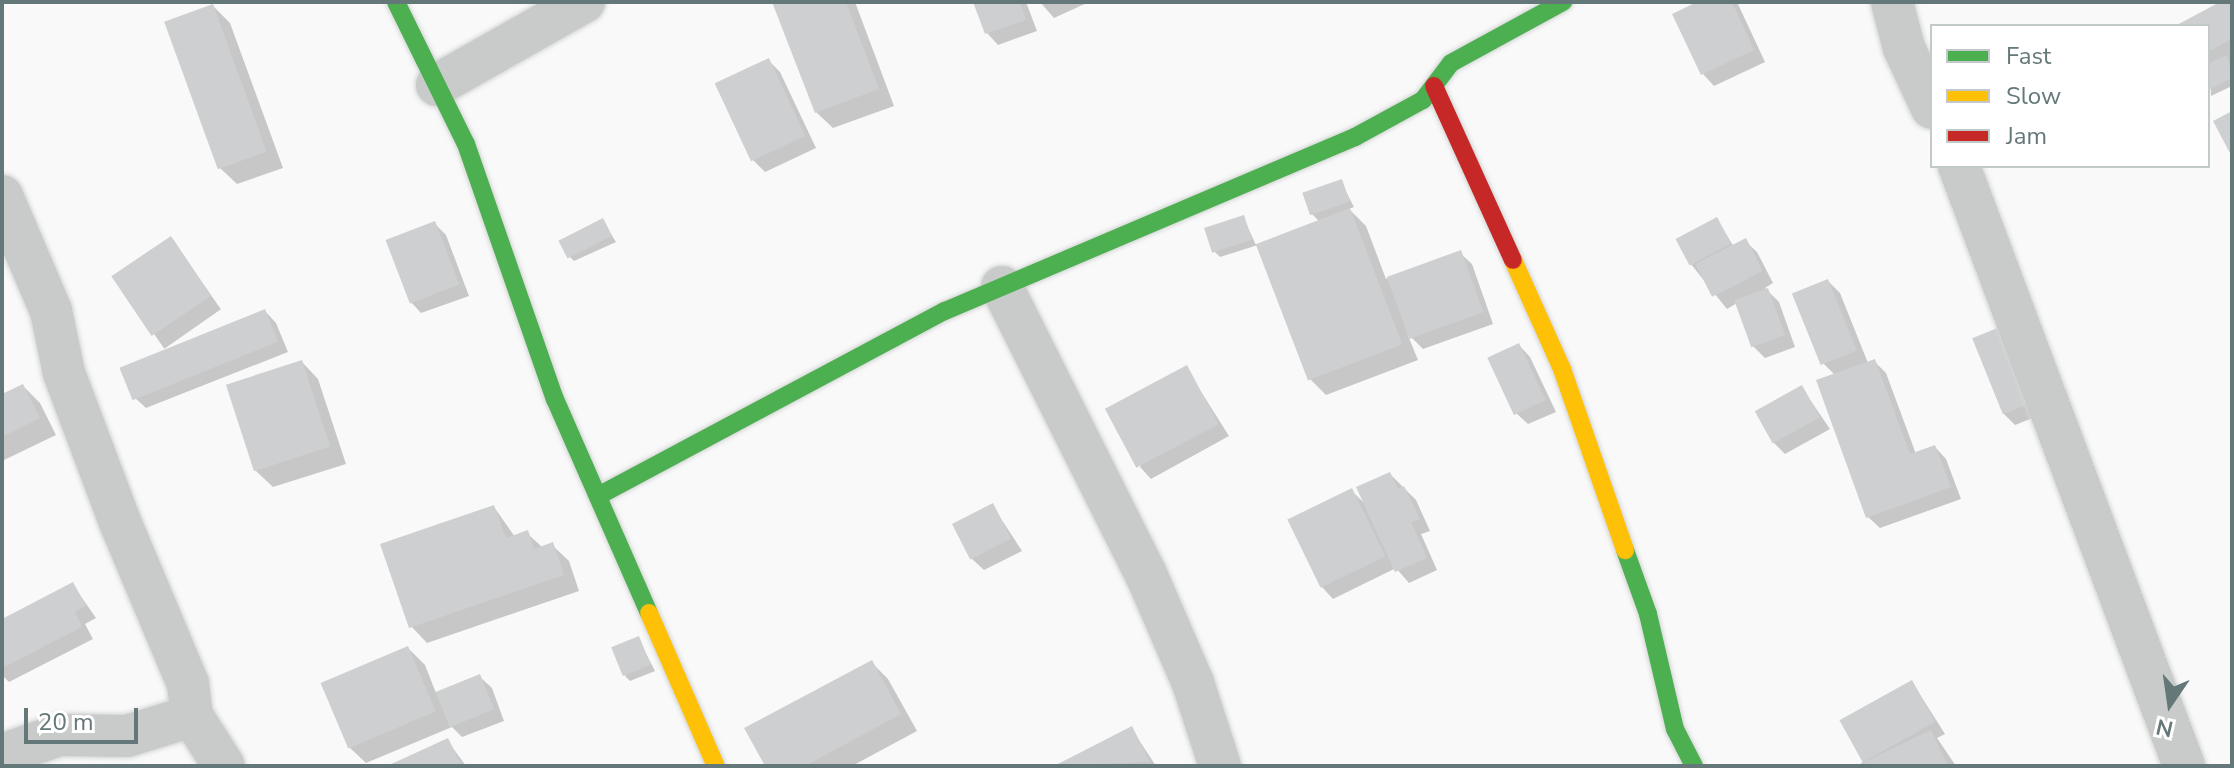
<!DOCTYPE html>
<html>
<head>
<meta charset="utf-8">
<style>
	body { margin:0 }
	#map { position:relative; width:2234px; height:768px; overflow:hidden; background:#f9f9f9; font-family:"Nunito Sans",sans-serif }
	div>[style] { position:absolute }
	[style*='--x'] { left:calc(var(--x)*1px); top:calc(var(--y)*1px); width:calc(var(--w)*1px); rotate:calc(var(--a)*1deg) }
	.shadow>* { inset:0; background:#0003; transform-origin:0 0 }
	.building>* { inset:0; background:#cecfd0; transform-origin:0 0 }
	.roads { filter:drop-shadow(0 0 2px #d4d5d6) drop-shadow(0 0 2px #d4d5d6) }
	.street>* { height:42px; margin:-21px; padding:0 21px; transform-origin:21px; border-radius:21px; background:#c9caca }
	.fast>* { height:18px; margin:-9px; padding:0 9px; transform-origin:9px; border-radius:9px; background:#4caf50 }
	.slow>* { height:18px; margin:-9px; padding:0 9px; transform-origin:9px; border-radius:9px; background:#ffc107 }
	.jam>* { height:18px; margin:-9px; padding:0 9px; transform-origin:9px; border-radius:9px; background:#c62828 }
	span { translate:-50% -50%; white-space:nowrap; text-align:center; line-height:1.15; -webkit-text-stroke:8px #fff; paint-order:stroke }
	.frame { position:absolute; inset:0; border:4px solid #647779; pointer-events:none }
	.legend { position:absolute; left:1930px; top:24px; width:280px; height:144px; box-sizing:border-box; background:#fff; border:2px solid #c1c9c9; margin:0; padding:10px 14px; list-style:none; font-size:24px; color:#647779 }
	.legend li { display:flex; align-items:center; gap:16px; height:40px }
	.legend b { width:40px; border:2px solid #c1c9c9 }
	.north { position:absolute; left:2130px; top:664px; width:80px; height:80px; -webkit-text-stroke:6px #fff; paint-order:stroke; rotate:193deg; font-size:22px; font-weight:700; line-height:32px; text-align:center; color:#647779 }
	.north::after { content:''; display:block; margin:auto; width:28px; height:36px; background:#647779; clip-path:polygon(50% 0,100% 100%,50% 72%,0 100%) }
	.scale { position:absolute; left:24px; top:708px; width:114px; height:36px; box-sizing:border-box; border:4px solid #647779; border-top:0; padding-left:10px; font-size:24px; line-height:28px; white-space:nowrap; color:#647779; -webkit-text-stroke:6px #fff; paint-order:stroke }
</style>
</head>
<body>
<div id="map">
	<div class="shadow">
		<div style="clip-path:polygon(774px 2px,855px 2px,894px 106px,833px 128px,816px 112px)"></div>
		<div style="clip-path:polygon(975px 2px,1026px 2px,1037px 31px,998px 45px,987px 33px)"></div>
		<div style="clip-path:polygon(1040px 2px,1089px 2px,1054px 18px)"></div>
		<div style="clip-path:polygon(1702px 2px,1737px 2px,1765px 62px,1714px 86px,1703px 74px)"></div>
		<div style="clip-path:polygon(2225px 2px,2232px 2px,2232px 86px,2211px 96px,2208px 26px,2182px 26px)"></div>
		<div style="clip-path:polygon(213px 6px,230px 23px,283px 168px,237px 184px,220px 168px)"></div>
		<div style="clip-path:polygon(768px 60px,780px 72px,816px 148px,765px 172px,753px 160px)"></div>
		<div style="clip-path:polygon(1341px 182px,1354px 207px,1349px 209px,1366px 226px,1386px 279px,1460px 253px,1472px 264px,1493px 324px,1423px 349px,1407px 333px,1418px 360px,1326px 395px,1310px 379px,1258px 245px,1220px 257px,1214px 251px,1243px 217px,1256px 245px,1319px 221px,1312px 214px)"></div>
		<div style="clip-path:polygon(1717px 219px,1734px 247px,1745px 241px,1757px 252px,1773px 283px,1765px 288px,1779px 302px,1795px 347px,1765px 358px,1753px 346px,1737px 303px,1727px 309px,1690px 263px)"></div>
		<div style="clip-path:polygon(602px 220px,616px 242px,574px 261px,569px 256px)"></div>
		<div style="clip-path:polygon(435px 224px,446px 235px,469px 296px,421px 313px,410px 301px)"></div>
		<div style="left:171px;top:238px;width:87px;height:69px;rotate:55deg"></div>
		<div style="clip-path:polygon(1828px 281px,1840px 293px,1868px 363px,1874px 361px,1886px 373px,1916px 454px,1935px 447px,1946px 459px,1961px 499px,1880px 528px,1868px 517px,1835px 375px,1824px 364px)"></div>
		<div style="clip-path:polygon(265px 311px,276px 323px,288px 352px,146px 408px,134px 397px)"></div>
		<div style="clip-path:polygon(1974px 339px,2040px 415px,2015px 425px,2004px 414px)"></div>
		<div style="clip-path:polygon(1519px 345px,1530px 357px,1556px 412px,1528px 424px,1516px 413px)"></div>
		<div style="clip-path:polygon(302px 362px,318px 379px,346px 464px,273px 487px,256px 471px)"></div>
		<div style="clip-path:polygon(1186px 368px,1229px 436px,1151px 479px,1140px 467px)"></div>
		<div style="clip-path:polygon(23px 386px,40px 403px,56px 435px,2px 461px,2px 396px)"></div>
		<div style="clip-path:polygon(1802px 388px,1830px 429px,1785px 454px,1773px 442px)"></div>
		<div style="clip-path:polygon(1390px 474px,1416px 500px,1430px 531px,1421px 534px,1437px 570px,1409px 583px,1396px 568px,1333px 599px,1322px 587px,1289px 520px,1351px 490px,1366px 505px)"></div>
		<div style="clip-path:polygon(992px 505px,1022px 551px,984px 570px,972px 559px)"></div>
		<div style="clip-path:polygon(494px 507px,515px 537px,527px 533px,543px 548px,552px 545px,569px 561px,579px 591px,427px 643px,411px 626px)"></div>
		<div style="clip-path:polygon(73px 585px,96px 618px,85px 624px,93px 639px,9px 682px,2px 675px,2px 621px)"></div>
		<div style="clip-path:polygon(638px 638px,655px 671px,630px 681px,625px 676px)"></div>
		<div style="clip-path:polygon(408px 648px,425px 665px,436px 693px,480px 677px,492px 688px,504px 721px,462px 737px,452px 727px,366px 763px,349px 747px)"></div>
		<div style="clip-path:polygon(871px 662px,888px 679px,917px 731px,852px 766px,767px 766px)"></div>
		<div style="clip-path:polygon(1912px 682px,1945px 734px,1937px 738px,1956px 766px,1860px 766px)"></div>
		<div style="clip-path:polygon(1131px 728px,1156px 766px,1058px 766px)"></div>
		<div style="clip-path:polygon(447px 740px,466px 766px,392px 766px)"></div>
	</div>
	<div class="building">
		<div style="clip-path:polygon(772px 2px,846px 2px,879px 89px,815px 113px)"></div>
		<div style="clip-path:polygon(973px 2px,1020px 2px,1026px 20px,985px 34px)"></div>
		<div style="clip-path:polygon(1697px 2px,1732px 2px,1754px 50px,1701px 75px,1672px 14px)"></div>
		<div style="clip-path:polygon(2220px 2px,2232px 2px,2232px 39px,2208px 52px,2208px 26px,2175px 26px)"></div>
		<div style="left:213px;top:4px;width:157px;height:52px;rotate:70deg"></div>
		<div style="clip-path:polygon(2227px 55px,2232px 78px,2208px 90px,2208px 64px)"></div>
		<div style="left:769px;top:58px;width:86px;height:60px;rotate:65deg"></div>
		<div style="clip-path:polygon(2232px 111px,2232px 157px,2213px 121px)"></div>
		<div style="left:1342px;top:179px;width:24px;height:42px;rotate:71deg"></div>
		<div style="left:1350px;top:208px;width:146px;height:101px;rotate:69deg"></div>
		<div style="left:1244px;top:215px;width:26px;height:42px;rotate:72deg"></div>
		<div style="left:1717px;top:217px;width:30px;height:47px;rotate:62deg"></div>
		<div style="left:603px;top:218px;width:20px;height:50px;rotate:63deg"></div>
		<div style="left:435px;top:221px;width:68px;height:53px;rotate:69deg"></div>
		<div style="left:171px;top:236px;width:72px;height:72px;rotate:56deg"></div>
		<div style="left:1746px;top:238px;width:37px;height:57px;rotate:63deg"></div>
		<div style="left:1461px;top:250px;width:66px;height:79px;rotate:70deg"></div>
		<div style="left:1828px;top:279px;width:77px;height:39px;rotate:68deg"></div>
		<div style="left:1768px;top:288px;width:50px;height:36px;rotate:70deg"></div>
		<div style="left:265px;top:309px;width:35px;height:157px;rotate:68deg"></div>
		<div style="left:2000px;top:327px;width:82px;height:30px;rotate:68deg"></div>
		<div style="left:1519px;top:343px;width:63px;height:35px;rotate:65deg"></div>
		<div style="clip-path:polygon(1875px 359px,1910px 454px,1935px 445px,1951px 487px,1866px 518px,1816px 380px)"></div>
		<div style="left:302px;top:360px;width:91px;height:80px;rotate:72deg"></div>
		<div style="left:1187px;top:365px;width:67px;height:93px;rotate:62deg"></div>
		<div style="clip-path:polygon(23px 384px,40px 418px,2px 437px,2px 394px)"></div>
		<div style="left:1802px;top:385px;width:37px;height:54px;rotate:61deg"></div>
		<div style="clip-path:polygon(1390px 472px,1398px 489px,1404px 486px,1420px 519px,1411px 522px,1427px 558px,1395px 572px,1356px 487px)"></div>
		<div style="left:1352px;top:488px;width:76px;height:72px;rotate:64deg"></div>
		<div style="left:993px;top:503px;width:40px;height:46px;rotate:63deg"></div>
		<div style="clip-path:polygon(494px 505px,506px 538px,528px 530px,534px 549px,553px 542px,564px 575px,409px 628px,380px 544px)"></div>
		<div style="clip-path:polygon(73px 582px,86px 606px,75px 612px,82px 627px,2px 668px,2px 619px)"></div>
		<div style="left:639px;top:636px;width:31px;height:30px;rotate:68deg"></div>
		<div style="left:408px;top:646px;width:71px;height:95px;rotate:67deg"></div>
		<div style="clip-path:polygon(872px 660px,901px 714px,805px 766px,765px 766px,744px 728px)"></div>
		<div style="left:480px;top:674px;width:38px;height:48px;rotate:68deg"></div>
		<div style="left:1912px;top:680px;width:48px;height:83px;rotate:61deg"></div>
		<div style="clip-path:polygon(1132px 726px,1150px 762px,1054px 766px)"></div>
		<div style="clip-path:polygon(1931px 730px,1948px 766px,1856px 766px)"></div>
		<div style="clip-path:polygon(448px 738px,462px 766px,387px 766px)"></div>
	</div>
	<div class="roads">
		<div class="street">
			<div style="--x:1892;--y:2;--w:48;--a:75.4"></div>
			<div style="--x:1904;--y:48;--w:66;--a:65"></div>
			<div style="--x:437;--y:85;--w:169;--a:-29.5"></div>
			<div style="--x:1959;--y:166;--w:641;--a:69.44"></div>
			<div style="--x:2;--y:196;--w:125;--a:66.9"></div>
			<div style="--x:51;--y:311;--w:63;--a:78.2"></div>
			<div style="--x:64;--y:373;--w:159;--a:69.4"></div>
			<div style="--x:120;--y:522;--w:176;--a:67.2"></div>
			<div style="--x:188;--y:684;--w:32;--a:83"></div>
			<div style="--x:192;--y:716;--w:59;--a:57.4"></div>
			<div style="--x:1002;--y:287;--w:319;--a:63.4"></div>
			<div style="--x:1145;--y:572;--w:121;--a:66.6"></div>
			<div style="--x:1193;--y:683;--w:87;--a:72"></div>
			<div style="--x:2;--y:755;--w:60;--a:-19.3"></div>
			<div style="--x:59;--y:735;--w:68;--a:0.8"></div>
			<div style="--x:127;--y:736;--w:68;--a:-17.1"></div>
		</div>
		<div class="fast">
			<div style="--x:396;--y:2;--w:158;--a:63.8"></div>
			<div style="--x:466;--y:144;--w:270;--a:70.8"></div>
			<div style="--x:555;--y:399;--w:234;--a:66.3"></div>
			<div style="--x:598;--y:496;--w:393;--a:-28.1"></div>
			<div style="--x:945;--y:311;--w:445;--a:-23"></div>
			<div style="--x:1355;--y:137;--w:77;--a:-28.6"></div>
			<div style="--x:1423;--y:100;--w:46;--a:-52.9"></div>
			<div style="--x:1451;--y:63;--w:128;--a:-28.6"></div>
			<div style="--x:1625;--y:550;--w:68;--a:70.2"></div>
			<div style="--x:1648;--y:614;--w:118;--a:76.8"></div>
			<div style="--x:1675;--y:729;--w:42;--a:62.8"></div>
		</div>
		<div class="slow">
			<div style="--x:1513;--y:260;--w:120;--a:65.8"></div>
			<div style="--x:1562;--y:369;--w:192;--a:70.8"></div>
			<div style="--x:649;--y:613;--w:167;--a:66.4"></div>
		</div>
		<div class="jam">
			<div style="--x:1434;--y:86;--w:191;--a:65.6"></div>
		</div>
	</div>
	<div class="frame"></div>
	<ul class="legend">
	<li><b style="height:10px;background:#4caf50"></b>Fast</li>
	<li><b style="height:10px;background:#ffc107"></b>Slow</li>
	<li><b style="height:10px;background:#c62828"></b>Jam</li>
	</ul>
	<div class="north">N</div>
	<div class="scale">20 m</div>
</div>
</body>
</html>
